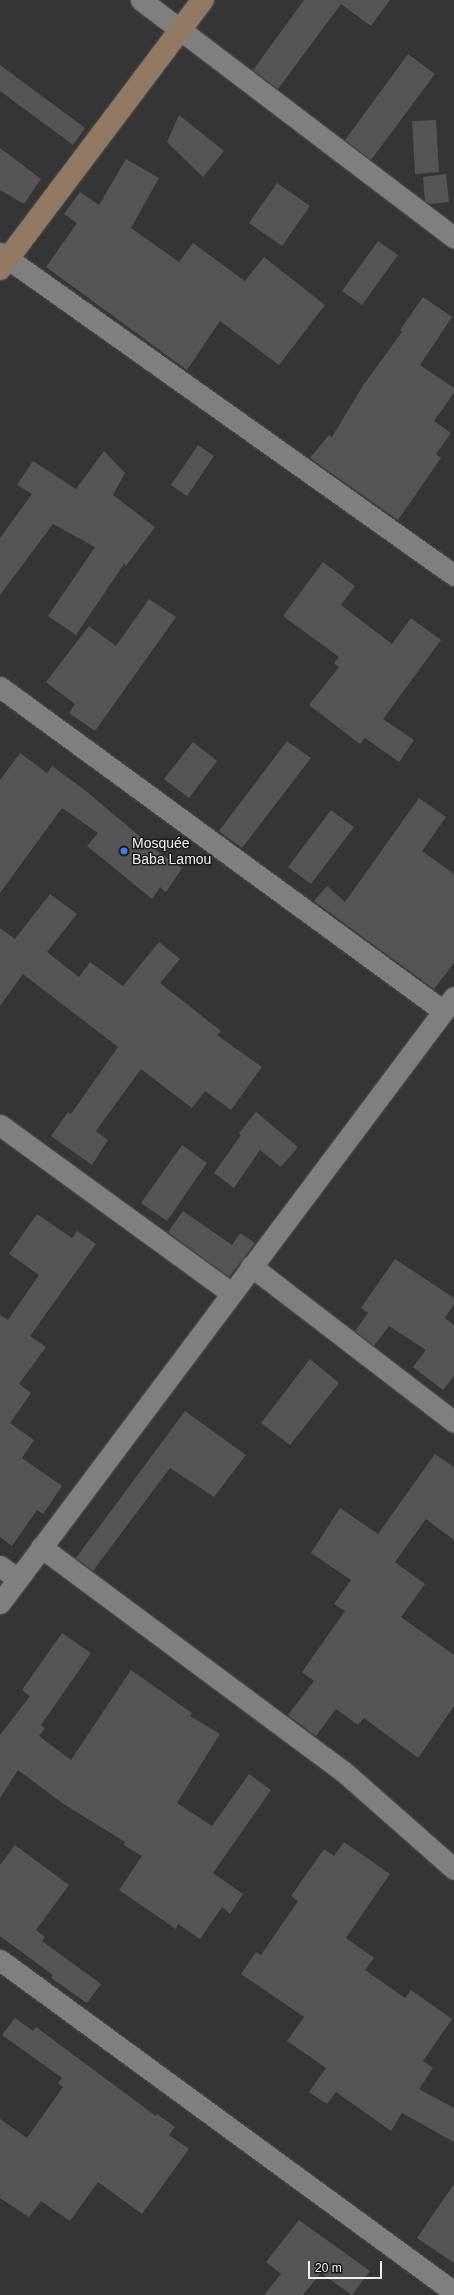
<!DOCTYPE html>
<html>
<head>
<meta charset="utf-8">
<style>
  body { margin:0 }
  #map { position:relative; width:454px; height:2295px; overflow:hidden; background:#353436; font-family:Helvetica,sans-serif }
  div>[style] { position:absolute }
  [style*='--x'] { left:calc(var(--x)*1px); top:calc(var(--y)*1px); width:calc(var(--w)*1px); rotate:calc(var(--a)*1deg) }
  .building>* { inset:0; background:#565457 }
  .roads { filter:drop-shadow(0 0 1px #545255) drop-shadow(0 0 1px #545255) }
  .street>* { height:21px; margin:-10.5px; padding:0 10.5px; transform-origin:10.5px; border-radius:10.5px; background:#7f7e80 }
  .secondary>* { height:22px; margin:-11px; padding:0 11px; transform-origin:11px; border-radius:11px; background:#917964 }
  .dots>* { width:11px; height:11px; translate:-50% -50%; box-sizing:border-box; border:2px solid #1c1c1d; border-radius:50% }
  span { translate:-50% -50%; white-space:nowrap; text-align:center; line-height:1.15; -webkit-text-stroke:3px #1c1c1d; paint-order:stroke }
  .poi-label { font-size:14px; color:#f1f0f1 }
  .left { translate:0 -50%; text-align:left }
  .scale { position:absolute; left:308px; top:2261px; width:74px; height:18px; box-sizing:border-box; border:2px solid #f1f0f1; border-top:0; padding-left:5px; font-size:12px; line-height:14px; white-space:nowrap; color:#f1f0f1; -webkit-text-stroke:3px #1c1c1d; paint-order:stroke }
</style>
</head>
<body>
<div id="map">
  <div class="building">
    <div style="clip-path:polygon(304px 0,390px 0,371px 26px,341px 4px,278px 89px,253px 70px)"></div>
    <div style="clip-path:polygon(408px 54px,435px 74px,371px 160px,345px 140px)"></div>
    <div style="clip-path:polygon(0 65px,85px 128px,73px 145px,0 91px)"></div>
    <div style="clip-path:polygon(179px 115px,224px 151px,203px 177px,167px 142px)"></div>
    <div style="clip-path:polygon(436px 120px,439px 172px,415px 174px,412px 121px)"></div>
    <div style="clip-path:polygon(0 148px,41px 179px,24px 204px,0 190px)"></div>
    <div style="clip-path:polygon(126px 159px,159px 178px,131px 228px,179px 262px,193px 243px,245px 281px,264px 257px,325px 305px,279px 365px,220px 321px,187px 370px,46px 267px,77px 223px,64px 214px,80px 192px,99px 205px)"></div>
    <div style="clip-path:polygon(446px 174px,449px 202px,429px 204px,425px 201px,423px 177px)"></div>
    <div style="clip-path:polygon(277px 183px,310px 206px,282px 246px,249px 223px)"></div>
    <div style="clip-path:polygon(378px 241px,398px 255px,362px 305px,342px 291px)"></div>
    <div style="clip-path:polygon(423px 297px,452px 317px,420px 365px,454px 388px,454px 393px,434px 421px,451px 433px,436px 454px,441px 458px,398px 520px,310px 458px,329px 435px,332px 437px,364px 384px,402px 332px,400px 330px)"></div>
    <div style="clip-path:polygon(198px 445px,214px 456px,187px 496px,171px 485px)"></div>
    <div style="clip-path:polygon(104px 451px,125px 473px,113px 495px,155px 527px,126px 566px,124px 564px,76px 635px,48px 616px,95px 547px,53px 524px,0 595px,0 538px,32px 494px,17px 485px,33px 461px,76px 489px)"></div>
    <div style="clip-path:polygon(323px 562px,355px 586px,341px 605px,392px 644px,411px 618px,441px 640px,383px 719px,414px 740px,399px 762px,365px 738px,360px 744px,309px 705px,339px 667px,334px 663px,339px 657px,283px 616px)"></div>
    <div style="clip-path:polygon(149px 599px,176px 617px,95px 731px,69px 713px,75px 704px,46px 682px,89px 626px,116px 646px)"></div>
    <div style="clip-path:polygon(287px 741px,311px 758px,242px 848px,219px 831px)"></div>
    <div style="clip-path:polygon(193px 742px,217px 761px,189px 798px,164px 779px)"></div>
    <div style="clip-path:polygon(20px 753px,47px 773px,52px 766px,86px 791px,157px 851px,182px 868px,166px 892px,160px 887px,152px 899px,87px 846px,98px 833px,62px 808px,0 893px,0 780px)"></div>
    <div style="clip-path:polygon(419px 798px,446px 817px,422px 851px,454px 874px,454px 963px,434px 989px,314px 901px,327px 886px,345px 902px)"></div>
    <div style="clip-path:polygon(331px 810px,354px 827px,311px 884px,288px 867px)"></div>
    <div style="clip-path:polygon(50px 894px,77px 914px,47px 952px,79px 977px,90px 962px,123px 986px,159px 942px,180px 959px,160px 983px,221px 1031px,217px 1035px,262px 1067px,231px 1110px,205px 1091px,192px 1108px,141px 1069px,96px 1131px,108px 1140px,92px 1165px,51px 1136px,68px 1112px,71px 1114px,118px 1047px,23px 974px,0 1006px,0 928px,15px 939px)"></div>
    <div style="clip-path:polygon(256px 1112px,298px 1147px,281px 1167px,260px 1150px,234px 1188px,214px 1173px,241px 1135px,239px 1133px)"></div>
    <div style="clip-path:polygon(182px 1145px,207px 1163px,167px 1221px,141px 1203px)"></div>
    <div style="clip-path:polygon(183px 1211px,232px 1245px,240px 1233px,255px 1243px,229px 1277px,168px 1232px)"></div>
    <div style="clip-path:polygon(37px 1214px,72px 1238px,77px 1231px,96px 1244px,30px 1336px,46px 1347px,19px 1384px,31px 1393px,10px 1423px,34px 1440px,22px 1458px,62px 1486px,43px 1514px,37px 1510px,12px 1546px,0 1537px,0 1315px,8px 1320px,39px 1275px,9px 1254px)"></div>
    <div style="clip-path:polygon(395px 1259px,454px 1298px,454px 1304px,445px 1318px,454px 1325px,454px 1376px,443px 1390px,413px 1367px,426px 1350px,389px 1326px,374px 1346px,355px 1331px,368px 1313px,361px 1308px)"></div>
    <div style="clip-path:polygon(310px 1359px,339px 1383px,290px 1445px,261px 1423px)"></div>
    <div style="clip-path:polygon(185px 1411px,246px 1455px,214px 1497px,170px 1468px,93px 1571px,76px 1558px)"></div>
    <div style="clip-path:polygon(435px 1454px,454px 1467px,454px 1540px,426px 1519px,395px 1562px,425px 1584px,401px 1617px,454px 1655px,454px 1706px,418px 1758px,364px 1718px,358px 1725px,336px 1709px,316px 1736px,288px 1715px,314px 1681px,302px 1672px,345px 1611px,334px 1604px,351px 1580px,311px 1553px,340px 1508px,378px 1534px)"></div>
    <div style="clip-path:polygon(62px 1633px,91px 1653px,41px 1725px,45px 1728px,39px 1736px,71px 1760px,131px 1670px,192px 1713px,190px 1716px,220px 1734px,177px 1803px,212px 1826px,249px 1774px,271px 1790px,213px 1873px,243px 1894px,230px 1914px,222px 1907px,200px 1939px,178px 1924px,176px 1929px,119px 1890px,142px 1856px,124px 1845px,125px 1842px,62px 1803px,18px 1770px,0 1798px,0 1735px,30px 1696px,22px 1690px)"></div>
    <div style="clip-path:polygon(344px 1842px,390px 1874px,346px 1938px,374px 1958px,365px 1970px,405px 1998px,411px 1990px,452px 2019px,423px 2061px,433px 2068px,419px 2089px,454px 2108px,454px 2142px,402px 2113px,391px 2131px,336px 2092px,327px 2104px,309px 2092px,326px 2068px,287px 2041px,304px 2017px,241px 1974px,256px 1952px,261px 1955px,298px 1901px,291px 1896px,324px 1849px,334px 1856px)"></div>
    <div style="clip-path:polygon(15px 1845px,69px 1885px,36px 1930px,45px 1937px,42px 1941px,101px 1984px,87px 2003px,51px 1978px,53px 1975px,0 1936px,0 1865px)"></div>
    <div style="clip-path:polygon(15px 2018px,33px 2031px,36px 2027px,156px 2116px,157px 2114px,175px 2127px,169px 2135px,189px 2149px,142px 2214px,98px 2182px,70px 2221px,41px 2201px,29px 2217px,0 2198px,0 2119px,27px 2138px,63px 2087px,58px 2083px,62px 2078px,2px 2035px)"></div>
    <div style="clip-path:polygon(454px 2184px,454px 2263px,417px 2238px)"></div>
    <div style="clip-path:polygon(299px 2220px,370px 2271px,352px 2295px,321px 2273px,303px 2295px,264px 2295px,281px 2274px,266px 2262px)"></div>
  </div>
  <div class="roads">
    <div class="street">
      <div style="--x:141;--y:0;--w:393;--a:37.2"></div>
      <div style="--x:0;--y:253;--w:557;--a:35.35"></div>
      <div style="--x:0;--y:687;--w:547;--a:36.16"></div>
      <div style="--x:0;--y:1125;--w:286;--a:36"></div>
      <div style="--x:251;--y:1266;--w:256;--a:37.5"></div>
      <div style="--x:41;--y:1547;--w:376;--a:36.6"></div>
      <div style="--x:343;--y:1771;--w:148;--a:41.4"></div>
      <div style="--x:0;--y:1566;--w:22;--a:36"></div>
      <div style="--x:0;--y:1603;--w:757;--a:-53.16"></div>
      <div style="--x:0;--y:1960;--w:562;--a:36.18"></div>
    </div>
    <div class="secondary">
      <div style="--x:0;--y:269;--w:337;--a:-53"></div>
    </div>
  </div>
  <div class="dots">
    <div style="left:124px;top:851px;background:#3f7fe0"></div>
  </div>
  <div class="poi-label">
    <span class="left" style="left:132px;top:851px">Mosquée<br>Baba Lamou</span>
  </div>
  <div class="scale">20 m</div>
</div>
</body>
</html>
